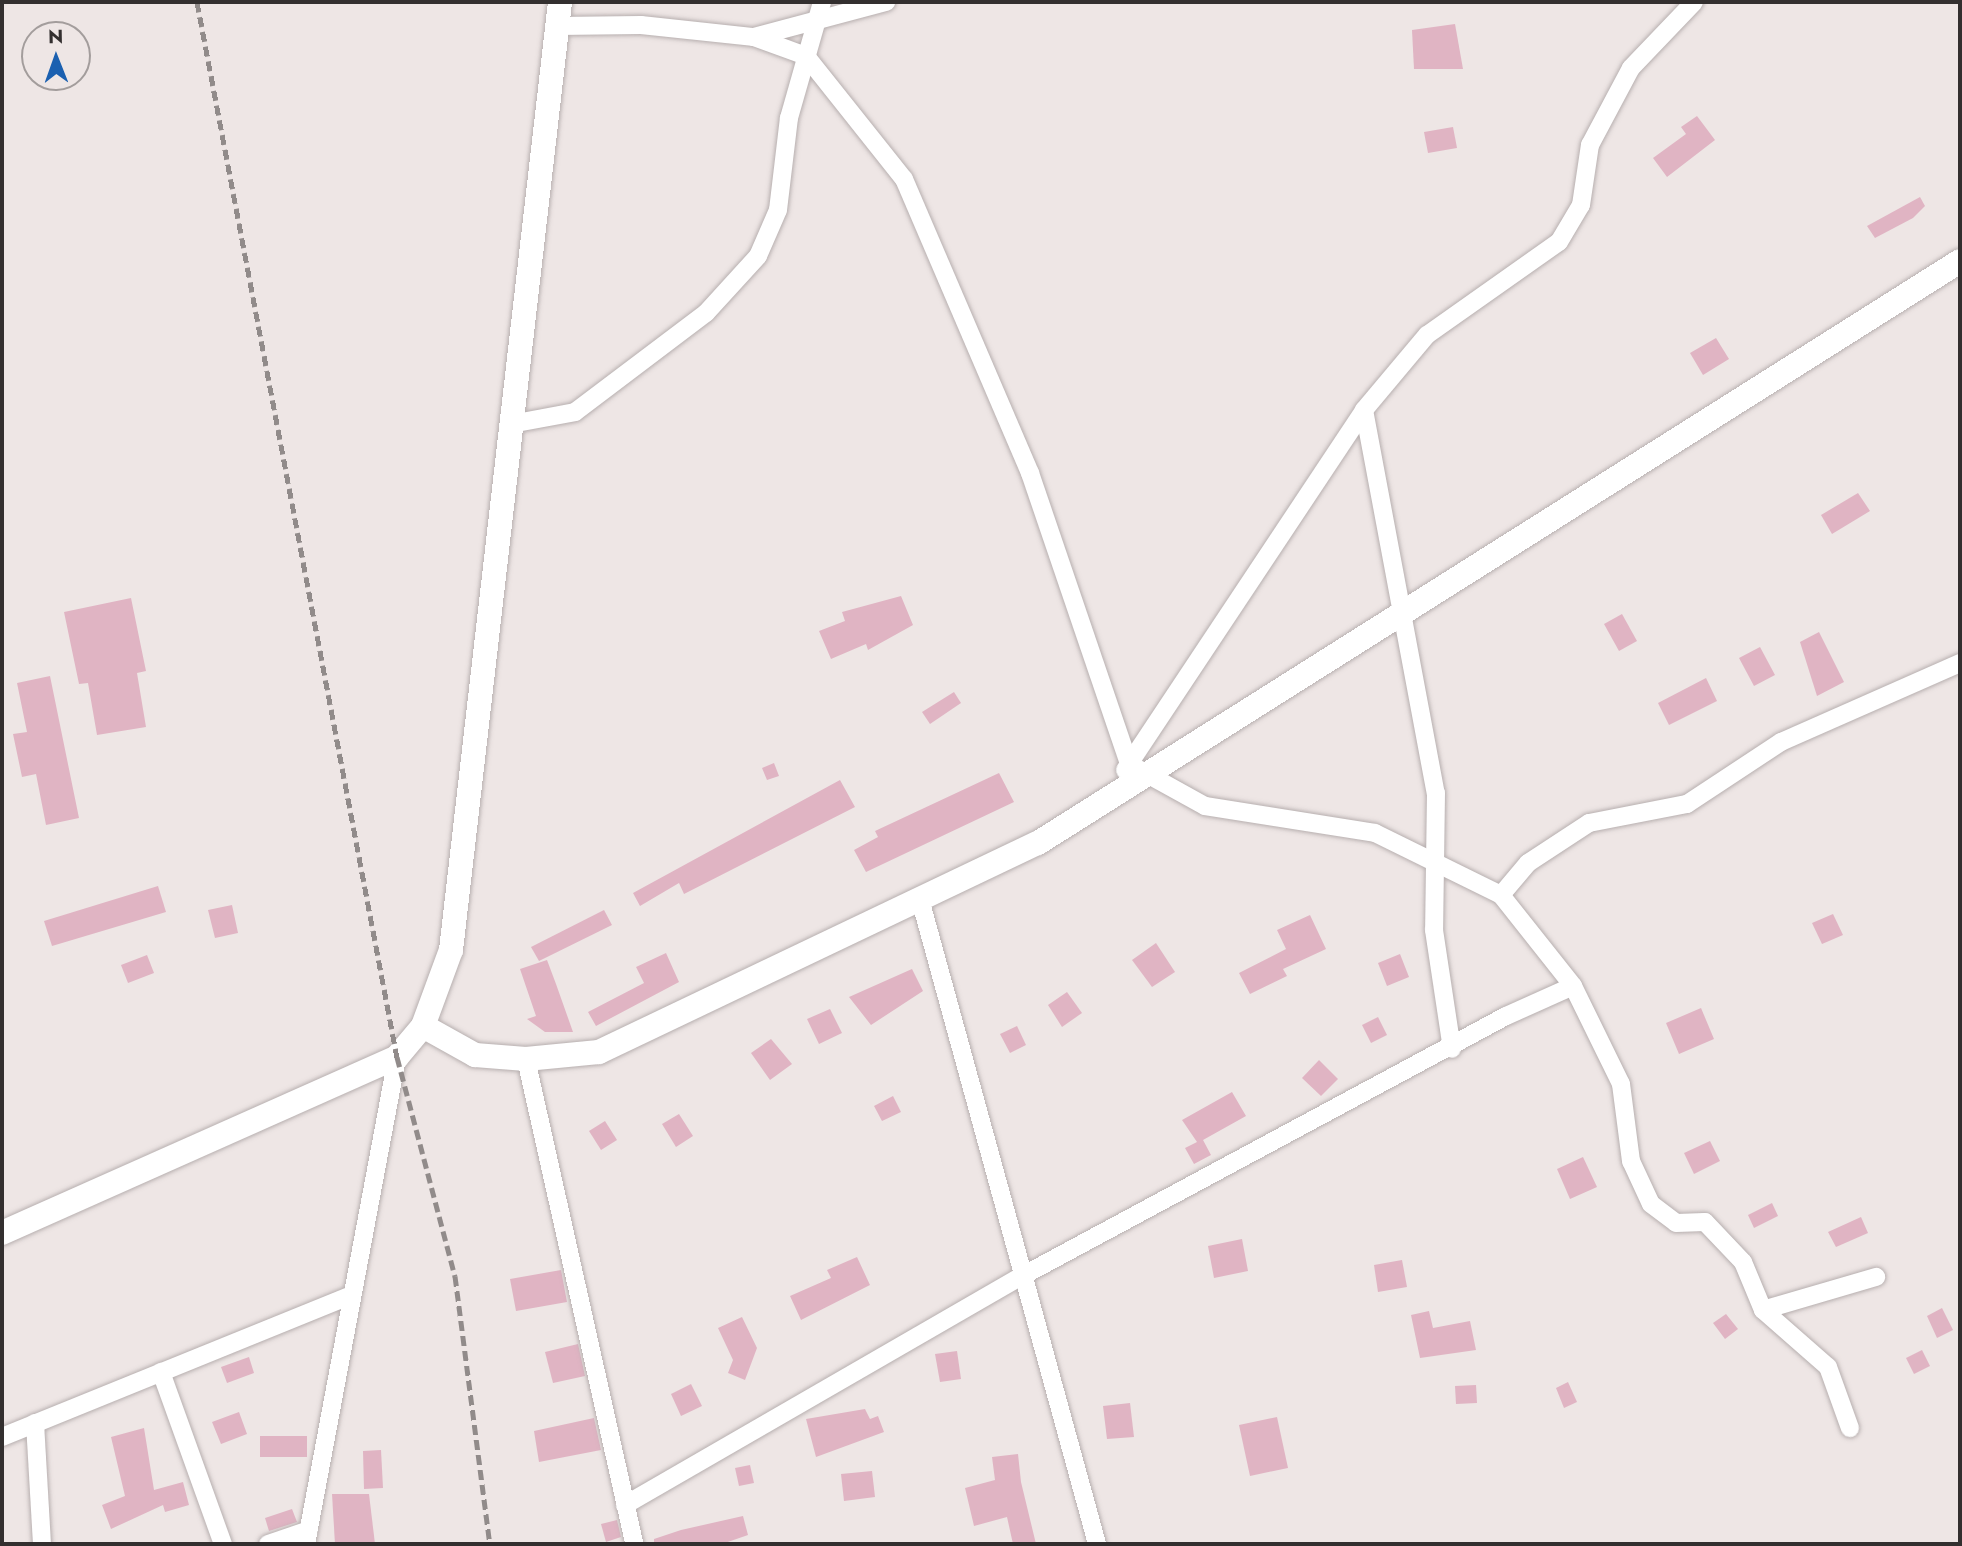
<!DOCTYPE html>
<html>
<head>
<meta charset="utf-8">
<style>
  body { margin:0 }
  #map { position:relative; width:1962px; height:1546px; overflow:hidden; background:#eee6e5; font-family:Jost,sans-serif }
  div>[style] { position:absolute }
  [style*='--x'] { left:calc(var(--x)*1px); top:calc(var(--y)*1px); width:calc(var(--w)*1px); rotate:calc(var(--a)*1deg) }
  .building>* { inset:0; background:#e0b4c3 }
  .roads { filter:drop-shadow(0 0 2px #b7afaf) drop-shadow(0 0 2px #b7afaf) }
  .street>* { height:18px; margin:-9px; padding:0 9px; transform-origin:9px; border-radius:9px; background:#fff }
  .secondary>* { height:24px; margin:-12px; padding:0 12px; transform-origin:12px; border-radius:12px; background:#fff }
  .rail>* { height:5px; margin-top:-2.5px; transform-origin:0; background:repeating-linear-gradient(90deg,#918b8a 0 10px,transparent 0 15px) }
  span { translate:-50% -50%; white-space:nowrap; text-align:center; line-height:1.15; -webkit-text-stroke:6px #eee6e5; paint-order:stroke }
  .frame { position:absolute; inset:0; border:4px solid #332f2f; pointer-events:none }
  .north { position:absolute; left:21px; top:21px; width:70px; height:70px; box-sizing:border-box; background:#eee6e5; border:2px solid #a39d9c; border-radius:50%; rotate:359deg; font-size:19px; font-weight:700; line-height:28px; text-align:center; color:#332f2f }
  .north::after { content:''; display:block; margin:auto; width:24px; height:32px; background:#1b60b0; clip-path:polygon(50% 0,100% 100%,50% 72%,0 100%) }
</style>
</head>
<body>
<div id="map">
  <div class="building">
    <div style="clip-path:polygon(1455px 24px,1463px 69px,1414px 69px,1412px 30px)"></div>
    <div style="clip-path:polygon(1697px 116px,1715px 140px,1667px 177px,1653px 158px,1686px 134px,1681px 127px)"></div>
    <div style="clip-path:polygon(1453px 127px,1457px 148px,1428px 153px,1424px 132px)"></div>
    <div style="clip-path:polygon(1920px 197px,1925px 206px,1913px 218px,1875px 238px,1867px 226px)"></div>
    <div style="clip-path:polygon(1716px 338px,1729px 359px,1703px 375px,1690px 353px)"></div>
    <div style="clip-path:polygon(1858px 493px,1870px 511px,1832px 534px,1821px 515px)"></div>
    <div style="clip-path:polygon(901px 596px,913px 625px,868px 650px,866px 644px,831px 659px,819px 631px,845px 621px,842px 612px)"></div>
    <div style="clip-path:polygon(131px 598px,146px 671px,137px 673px,146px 727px,97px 735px,88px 683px,79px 684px,64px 612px)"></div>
    <div style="clip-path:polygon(1622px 614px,1637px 641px,1619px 651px,1604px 624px)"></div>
    <div style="clip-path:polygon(1819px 632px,1844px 682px,1817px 696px,1800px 642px)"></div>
    <div style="clip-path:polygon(1760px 647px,1775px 675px,1754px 686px,1739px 658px)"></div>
    <div style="clip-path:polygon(50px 676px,79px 818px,46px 825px,36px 774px,22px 777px,13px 734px,27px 732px,17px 683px)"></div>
    <div style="clip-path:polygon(1706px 678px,1717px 701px,1669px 725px,1658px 703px)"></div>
    <div style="clip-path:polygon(954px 692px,961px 703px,930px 724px,922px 712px)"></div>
    <div style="clip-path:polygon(774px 763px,779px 776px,767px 780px,762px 768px)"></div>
    <div style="clip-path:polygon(999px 773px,1014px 802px,866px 872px,854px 850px,878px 837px,875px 831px)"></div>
    <div style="clip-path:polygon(840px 780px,855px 807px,684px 894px,679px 883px,640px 906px,633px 893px)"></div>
    <div style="clip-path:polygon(158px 886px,166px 912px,52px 946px,44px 921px)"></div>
    <div style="clip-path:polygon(232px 905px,238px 933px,215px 938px,208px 910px)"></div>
    <div style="clip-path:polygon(604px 910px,612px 925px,539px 961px,531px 947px)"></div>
    <div style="clip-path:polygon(1833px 914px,1843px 935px,1822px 944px,1812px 923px)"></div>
    <div style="clip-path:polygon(1310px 915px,1326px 949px,1283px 969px,1287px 976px,1250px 994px,1239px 973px,1286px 949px,1277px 930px)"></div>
    <div style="clip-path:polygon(1156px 943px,1175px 972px,1152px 987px,1132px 960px)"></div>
    <div style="clip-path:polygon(666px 953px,679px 982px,596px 1026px,588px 1012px,644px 983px,636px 967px)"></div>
    <div style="clip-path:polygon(1400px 954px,1409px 977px,1387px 986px,1378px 963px)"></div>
    <div style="clip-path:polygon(147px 955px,154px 973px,128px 983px,121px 965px)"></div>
    <div style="clip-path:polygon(547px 960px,556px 984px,573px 1032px,545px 1032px,527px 1019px,536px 1016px,520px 969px)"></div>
    <div style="clip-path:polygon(912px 969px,923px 991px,871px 1025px,849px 997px)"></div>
    <div style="clip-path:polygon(1067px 992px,1082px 1013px,1062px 1027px,1048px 1005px)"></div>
    <div style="clip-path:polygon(1701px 1008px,1714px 1039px,1679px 1054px,1666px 1023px)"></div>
    <div style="clip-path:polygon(830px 1009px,842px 1033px,819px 1044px,807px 1019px)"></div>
    <div style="clip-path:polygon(1378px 1017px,1387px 1035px,1371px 1043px,1362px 1025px)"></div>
    <div style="clip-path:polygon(1017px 1026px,1026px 1045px,1010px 1053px,1000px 1034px)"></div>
    <div style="clip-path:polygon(771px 1039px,792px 1064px,770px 1080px,751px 1053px)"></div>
    <div style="clip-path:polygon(1319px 1060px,1338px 1079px,1321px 1096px,1302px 1078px)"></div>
    <div style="clip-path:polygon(1232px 1092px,1246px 1116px,1203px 1140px,1211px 1155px,1194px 1164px,1185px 1148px,1197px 1142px,1182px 1120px)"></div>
    <div style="clip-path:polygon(893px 1096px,901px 1112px,882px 1121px,874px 1106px)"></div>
    <div style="clip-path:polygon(679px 1114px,693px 1136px,676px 1147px,662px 1124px)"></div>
    <div style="clip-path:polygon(605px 1121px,617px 1140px,601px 1150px,589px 1131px)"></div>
    <div style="clip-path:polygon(1710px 1141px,1720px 1161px,1694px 1174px,1684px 1153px)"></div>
    <div style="clip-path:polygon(1583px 1157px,1597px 1187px,1570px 1199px,1557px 1169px)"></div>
    <div style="clip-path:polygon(1772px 1203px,1778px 1216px,1754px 1228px,1748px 1215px)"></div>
    <div style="clip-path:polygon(1861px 1217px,1868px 1233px,1836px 1247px,1828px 1232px)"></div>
    <div style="clip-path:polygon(1242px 1239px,1248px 1271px,1214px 1278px,1208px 1246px)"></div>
    <div style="clip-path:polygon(857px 1257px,870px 1285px,801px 1320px,790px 1296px,831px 1278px,827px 1270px)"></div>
    <div style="clip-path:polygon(1402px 1260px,1407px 1287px,1378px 1292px,1374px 1265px)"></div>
    <div style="clip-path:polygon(561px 1270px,567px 1302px,516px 1311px,510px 1279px)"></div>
    <div style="clip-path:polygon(1942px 1308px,1953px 1330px,1937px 1338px,1927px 1316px)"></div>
    <div style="clip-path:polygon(1429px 1311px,1433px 1328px,1470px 1321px,1476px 1350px,1420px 1358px,1411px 1315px)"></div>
    <div style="clip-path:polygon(1726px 1314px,1738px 1329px,1725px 1339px,1713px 1323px)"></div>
    <div style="clip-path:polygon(742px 1317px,757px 1348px,745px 1380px,728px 1373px,733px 1360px,718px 1328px)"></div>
    <div style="clip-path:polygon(578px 1344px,585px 1376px,553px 1383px,545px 1352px)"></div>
    <div style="clip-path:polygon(1922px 1350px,1930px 1366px,1914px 1374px,1906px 1358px)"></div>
    <div style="clip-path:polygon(957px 1351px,961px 1379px,940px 1382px,935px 1354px)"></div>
    <div style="clip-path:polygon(249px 1357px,254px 1373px,227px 1383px,221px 1367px)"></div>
    <div style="clip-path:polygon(1568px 1382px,1577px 1402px,1564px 1408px,1556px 1388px)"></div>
    <div style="clip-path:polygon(691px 1384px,702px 1406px,681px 1416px,671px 1394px)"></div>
    <div style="clip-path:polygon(1476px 1385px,1477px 1403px,1456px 1404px,1455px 1386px)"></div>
    <div style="clip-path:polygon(1130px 1403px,1134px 1437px,1107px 1439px,1103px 1406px)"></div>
    <div style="clip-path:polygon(865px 1409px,870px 1419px,878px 1416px,884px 1432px,816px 1457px,806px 1419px)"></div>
    <div style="clip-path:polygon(239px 1412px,247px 1434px,221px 1444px,212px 1422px)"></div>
    <div style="clip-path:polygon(1277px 1417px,1288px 1468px,1250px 1476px,1239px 1425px)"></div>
    <div style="clip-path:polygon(594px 1418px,601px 1450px,539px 1462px,534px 1431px)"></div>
    <div style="clip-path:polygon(144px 1428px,154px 1490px,183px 1482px,189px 1505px,165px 1512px,163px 1505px,111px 1529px,102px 1505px,125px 1496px,111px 1437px)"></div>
    <div style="clip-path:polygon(260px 1436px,307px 1436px,307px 1457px,260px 1457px)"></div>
    <div style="clip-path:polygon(381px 1450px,383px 1488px,364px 1489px,363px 1451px)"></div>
    <div style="clip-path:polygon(1018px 1454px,1021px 1482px,1036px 1544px,1013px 1544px,1007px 1517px,974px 1526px,965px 1488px,995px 1480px,992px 1457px)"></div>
    <div style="clip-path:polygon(750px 1465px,754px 1483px,739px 1486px,735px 1468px)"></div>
    <div style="clip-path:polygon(872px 1471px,875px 1497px,844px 1501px,841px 1474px)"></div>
    <div style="clip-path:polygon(332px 1494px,369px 1494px,375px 1544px,335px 1544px)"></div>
    <div style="clip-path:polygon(292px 1509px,297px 1522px,269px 1531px,265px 1518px)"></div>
    <div style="clip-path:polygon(743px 1516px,748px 1535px,722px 1544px,654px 1544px,654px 1539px,681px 1530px)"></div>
    <div style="clip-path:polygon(617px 1520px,621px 1537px,606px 1542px,601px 1524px)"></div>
  </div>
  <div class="roads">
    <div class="street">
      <div style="--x:557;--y:26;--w:84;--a:-0.7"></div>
      <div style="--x:641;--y:25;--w:114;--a:6.1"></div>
      <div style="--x:754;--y:37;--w:55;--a:20.1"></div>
      <div style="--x:806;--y:56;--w:157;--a:51.5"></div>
      <div style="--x:904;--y:179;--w:320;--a:66.8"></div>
      <div style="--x:1030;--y:473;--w:307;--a:71.2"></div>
      <div style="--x:1129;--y:764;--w:87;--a:28.9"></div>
      <div style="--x:1205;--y:806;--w:172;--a:9"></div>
      <div style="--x:1375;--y:833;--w:140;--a:26.2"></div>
      <div style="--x:1501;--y:895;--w:116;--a:51.6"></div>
      <div style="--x:1573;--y:986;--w:109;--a:63.9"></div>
      <div style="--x:1621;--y:1084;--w:78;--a:82.6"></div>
      <div style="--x:1631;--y:1161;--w:47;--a:65.1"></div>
      <div style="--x:1651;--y:1204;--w:31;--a:37"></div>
      <div style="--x:1676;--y:1223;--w:29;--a:-2"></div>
      <div style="--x:1705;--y:1222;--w:55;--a:46.5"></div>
      <div style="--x:1743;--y:1262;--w:52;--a:67.4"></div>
      <div style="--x:1763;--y:1310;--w:86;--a:41.2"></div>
      <div style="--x:1828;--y:1367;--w:65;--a:70.2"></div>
      <div style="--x:754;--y:37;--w:137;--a:-14.9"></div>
      <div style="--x:1364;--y:410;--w:390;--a:79.4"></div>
      <div style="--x:1436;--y:793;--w:137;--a:90.8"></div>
      <div style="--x:1434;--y:930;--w:120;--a:81.4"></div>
      <div style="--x:511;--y:424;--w:65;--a:-10.6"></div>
      <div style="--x:575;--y:412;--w:164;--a:-37.1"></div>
      <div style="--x:706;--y:313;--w:77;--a:-47.6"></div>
      <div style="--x:758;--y:256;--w:50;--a:-66.5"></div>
      <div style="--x:778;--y:210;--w:93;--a:-83.2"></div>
      <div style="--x:789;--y:118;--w:121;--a:-74.1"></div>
      <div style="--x:1125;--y:770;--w:432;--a:-56.4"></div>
      <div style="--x:1364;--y:410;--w:98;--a:-50"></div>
      <div style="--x:1427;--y:335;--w:161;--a:-35.2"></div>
      <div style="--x:1559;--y:242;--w:43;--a:-59.3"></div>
      <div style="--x:1581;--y:205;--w:61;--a:-81.5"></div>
      <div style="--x:1590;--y:145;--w:87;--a:-62"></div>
      <div style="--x:1631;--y:68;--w:91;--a:-46.3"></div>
      <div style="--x:1501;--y:895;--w:42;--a:-49.8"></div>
      <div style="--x:1528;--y:863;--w:73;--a:-33.3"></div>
      <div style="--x:1589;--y:823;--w:100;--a:-11"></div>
      <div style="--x:1687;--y:804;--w:113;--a:-33.4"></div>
      <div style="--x:1781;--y:742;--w:196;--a:-23.8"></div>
      <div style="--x:920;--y:899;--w:669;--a:74.65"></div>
      <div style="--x:526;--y:1059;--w:497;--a:77.4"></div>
      <div style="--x:1763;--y:1310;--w:118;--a:-16.3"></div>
      <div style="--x:161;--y:1372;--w:183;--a:70.2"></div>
      <div style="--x:35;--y:1423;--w:121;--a:86.7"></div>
      <div style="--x:2;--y:1437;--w:375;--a:-22.1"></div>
      <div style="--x:625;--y:1505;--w:461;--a:-30"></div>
      <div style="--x:1024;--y:1275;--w:547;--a:-28.25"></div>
      <div style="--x:1506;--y:1016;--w:73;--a:-24.1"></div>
      <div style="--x:268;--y:1544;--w:43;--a:-18.9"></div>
      <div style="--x:306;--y:1544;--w:495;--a:-79.4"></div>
    </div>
    <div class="secondary">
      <div style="--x:423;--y:1026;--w:60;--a:29.1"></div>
      <div style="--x:475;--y:1055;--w:51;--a:4.5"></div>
      <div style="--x:526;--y:1059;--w:73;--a:-5.5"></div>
      <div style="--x:599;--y:1052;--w:486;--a:-25.5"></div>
      <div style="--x:1038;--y:843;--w:1090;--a:-32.26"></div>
      <div style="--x:2;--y:1233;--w:432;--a:-24"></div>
      <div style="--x:397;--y:1057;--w:40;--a:-50"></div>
      <div style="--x:423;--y:1026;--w:81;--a:-69.8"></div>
      <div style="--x:451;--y:950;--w:954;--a:-83.44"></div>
    </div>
  </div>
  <div class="rail">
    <div style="--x:197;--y:2;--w:1074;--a:79.27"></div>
    <div style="--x:397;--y:1057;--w:227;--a:75.2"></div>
    <div style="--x:455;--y:1276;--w:270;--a:82.6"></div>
  </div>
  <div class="frame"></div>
  <div class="north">N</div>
</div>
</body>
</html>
